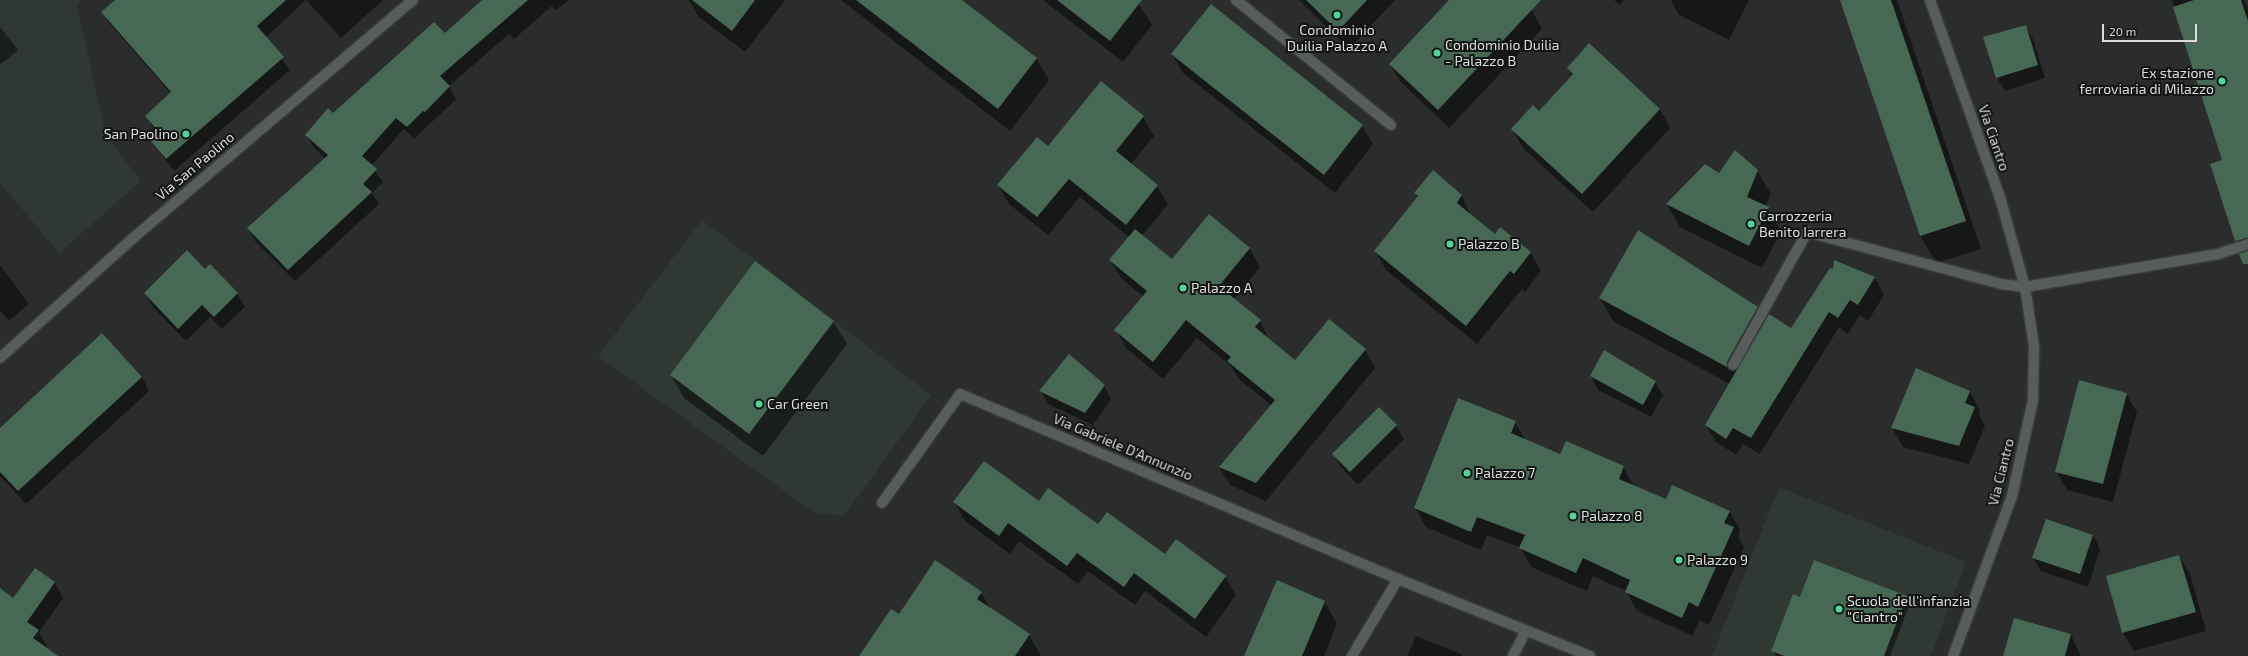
<!DOCTYPE html>
<html>
<head>
<meta charset="utf-8">
<style>
  body { margin:0 }
  #map { position:relative; width:2248px; height:656px; overflow:hidden; background:#2a2d2b; font-family:"Exo 2",sans-serif }
  div>[style] { position:absolute }
  [style*='--x'] { left:calc(var(--x)*1px); top:calc(var(--y)*1px); width:calc(var(--w)*1px); rotate:calc(var(--a)*1deg) }
  .built>* { inset:0; background:#2f3833 }
  .shadow>* { inset:0; background:#0007 }
  .building>* { inset:0; background:#466855 }
  .roads { filter:drop-shadow(0 0 1px #474948) drop-shadow(0 0 1px #474948) }
  .minor>* { height:10px; margin:-5px; padding:0 5px; transform-origin:5px; border-radius:5px; background:#585c5a }
  .dots>* { width:11px; height:11px; translate:-50% -50%; box-sizing:border-box; border:2px solid #131514; border-radius:50% }
  span { translate:-50% -50%; white-space:nowrap; text-align:center; line-height:1.15; -webkit-text-stroke:4px #131514; paint-order:stroke }
  .poi-label { font-size:14px; color:#dcdedd }
  .left { translate:0 -50%; text-align:left }
  .right { translate:-100% -50%; text-align:right }
  .street-label { font-size:14px; color:#dcdedd }
  .scale { position:absolute; left:2102px; top:24px; width:95px; height:18px; box-sizing:border-box; border:2px solid #dcdedd; border-top:0; padding-left:5px; font-size:12px; line-height:14px; white-space:nowrap; color:#dcdedd; -webkit-text-stroke:3px #131514; paint-order:stroke }
</style>
</head>
<body>
<div id="map">
  <div class="built">
    <div style="clip-path:polygon(0 0,82px 0,77px 6px,106px 136px,141px 181px,59px 253px,0 183px)"></div>
    <div style="clip-path:polygon(702px 220px,931px 395px,844px 516px,813px 512px,598px 356px)"></div>
    <div style="clip-path:polygon(1779px 487px,1966px 562px,1931px 656px,1712px 656px)"></div>
  </div>
  <div class="shadow">
    <div style="clip-path:polygon(116px 0,383px 0,341px 38px,306px 0,266px 37px,290px 70px,174px 171px,150px 140px,157px 133px,146px 116px,171px 94px,110px 24px,102px 12px)"></div>
    <div style="clip-path:polygon(483px 0,569px 0,556px 10px,552px 6px,514px 39px,509px 34px,449px 86px,456px 99px,414px 139px,404px 129px,371px 166px,383px 182px,372px 193px,379px 204px,295px 281px,255px 241px,248px 228px,326px 159px,314px 148px,307px 136px,445px 35px)"></div>
    <div style="clip-path:polygon(689px 0,785px 0,745px 52px,699px 17px)"></div>
    <div style="clip-path:polygon(841px 0,961px 0,1036px 58px,1049px 80px,1010px 131px)"></div>
    <div style="clip-path:polygon(1043px 0,1136px 0,1152px 25px,1123px 62px)"></div>
    <div style="clip-path:polygon(1299px 0,1395px 0,1349px 49px)"></div>
    <div style="clip-path:polygon(1450px 0,1521px 0,1532px 10px,1542px 29px,1449px 128px,1401px 82px,1390px 64px)"></div>
    <div style="clip-path:polygon(1614px 0,1624px 0,1620px 5px)"></div>
    <div style="clip-path:polygon(1671px 0,1749px 0,1729px 40px,1679px 15px)"></div>
    <div style="clip-path:polygon(1841px 0,1897px 0,1981px 249px,1936px 263px,1920px 236px)"></div>
    <div style="clip-path:polygon(2172px 0,2244px 0,2248px 8px,2248px 245px,2243px 247px,2232px 228px,2223px 161px)"></div>
    <div style="clip-path:polygon(2025px 26px,2033px 39px,2045px 78px,2005px 91px,1997px 78px)"></div>
    <div style="clip-path:polygon(0 27px,18px 50px,0 65px)"></div>
    <div style="clip-path:polygon(1172px 54px,1362px 126px,1373px 144px,1335px 193px,1183px 73px)"></div>
    <div style="clip-path:polygon(1568px 68px,1660px 109px,1670px 128px,1593px 212px,1523px 148px,1512px 129px,1539px 112px,1572px 76px)"></div>
    <div style="clip-path:polygon(1101px 82px,1143px 117px,1154px 136px,1131px 164px,1157px 186px,1168px 204px,1142px 236px,1172px 261px,1209px 216px,1250px 249px,1260px 267px,1234px 299px,1260px 321px,1269px 340px,1295px 362px,1365px 350px,1375px 368px,1266px 501px,1230px 485px,1220px 468px,1272px 406px,1239px 379px,1231px 366px,1197px 338px,1163px 379px,1126px 348px,1116px 330px,1144px 297px,1121px 278px,1110px 260px,1129px 237px,1080px 197px,1048px 235px,1009px 204px,998px 185px,1048px 147px)"></div>
    <div style="clip-path:polygon(1757px 171px,1771px 194px,1765px 207px,1781px 231px,1762px 268px,1680px 227px,1667px 204px,1720px 174px)"></div>
    <div style="clip-path:polygon(1415px 193px,1462px 196px,1471px 216px,1495px 236px,1530px 252px,1541px 271px,1525px 292px,1522px 289px,1477px 344px,1386px 270px,1375px 251px,1418px 198px)"></div>
    <div style="clip-path:polygon(1835px 262px,1875px 278px,1884px 295px,1868px 321px,1860px 315px,1848px 334px,1839px 327px,1760px 454px,1743px 444px,1736px 455px,1716px 442px,1706px 425px,1730px 384px,1613px 321px,1600px 298px,1757px 308px,1765px 322px,1791px 329px,1833px 271px)"></div>
    <div style="clip-path:polygon(0 265px,29px 304px,9px 321px,0 310px)"></div>
    <div style="clip-path:polygon(210px 266px,237px 294px,245px 307px,222px 329px,210px 317px,186px 341px,152px 306px,145px 293px,205px 270px)"></div>
    <div style="clip-path:polygon(833px 321px,847px 344px,763px 456px,684px 398px,671px 375px)"></div>
    <div style="clip-path:polygon(102px 334px,142px 377px,149px 391px,26px 504px,0 476px,0 430px)"></div>
    <div style="clip-path:polygon(1916px 370px,1970px 392px,1980px 411px,1979px 415px,1985px 426px,1969px 464px,1903px 447px,1892px 428px)"></div>
    <div style="clip-path:polygon(1591px 376px,1655px 382px,1663px 395px,1651px 417px,1598px 390px)"></div>
    <div style="clip-path:polygon(1104px 386px,1111px 399px,1093px 425px,1048px 404px,1041px 391px)"></div>
    <div style="clip-path:polygon(2126px 394px,2137px 412px,2113px 502px,2067px 490px,2056px 471px)"></div>
    <div style="clip-path:polygon(1379px 408px,1396px 426px,1404px 439px,1358px 485px,1341px 467px,1333px 454px)"></div>
    <div style="clip-path:polygon(1515px 422px,1526px 441px,1561px 455px,1623px 467px,1634px 486px,1666px 500px,1729px 511px,1740px 530px,1738px 536px,1744px 547px,1709px 625px,1699px 620px,1693px 636px,1637px 611px,1626px 591px,1593px 576px,1587px 591px,1531px 567px,1520px 547px,1487px 535px,1481px 550px,1426px 527px,1415px 508px)"></div>
    <div style="clip-path:polygon(954px 502px,1039px 502px,1166px 556px,1225px 577px,1236px 595px,1206px 637px,1145px 591px,1135px 605px,1088px 571px,1078px 584px,1019px 541px,1010px 554px,965px 521px)"></div>
    <div style="clip-path:polygon(2093px 535px,2100px 549px,2088px 587px,2041px 571px,2033px 558px)"></div>
    <div style="clip-path:polygon(2179px 556px,2190px 574px,2206px 631px,2134px 651px,2123px 633px)"></div>
    <div style="clip-path:polygon(35px 569px,55px 583px,63px 598px,39px 632px,47px 646px,45px 648px,56px 656px,0 656px,0 589px,14px 599px)"></div>
    <div style="clip-path:polygon(981px 593px,991px 609px,1029px 635px,1041px 656px,860px 656px,899px 615px)"></div>
    <div style="clip-path:polygon(1906px 597px,1910px 603px,1890px 656px,1776px 656px,1773px 651px)"></div>
    <div style="clip-path:polygon(1324px 601px,1337px 624px,1324px 656px,1245px 656px)"></div>
    <div style="clip-path:polygon(2015px 619px,2071px 635px,2081px 656px,2004px 656px)"></div>
    <div style="clip-path:polygon(1416px 636px,1461px 654px,1462px 656px,1407px 656px)"></div>
  </div>
  <div class="building">
    <div style="clip-path:polygon(115px 0,286px 0,257px 26px,284px 57px,166px 159px,149px 139px,158px 131px,145px 116px,171px 92px,101px 12px)"></div>
    <div style="clip-path:polygon(482px 0,528px 0,440px 76px,450px 86px,425px 112px,423px 111px,407px 127px,396px 118px,362px 156px,377px 169px,363px 184px,372px 192px,288px 270px,247px 228px,328px 155px,305px 135px,328px 108px,333px 113px,434px 22px,445px 33px)"></div>
    <div style="clip-path:polygon(692px 0,755px 0,732px 31px)"></div>
    <div style="clip-path:polygon(856px 0,962px 0,1037px 58px,998px 109px)"></div>
    <div style="clip-path:polygon(1057px 0,1142px 0,1110px 41px)"></div>
    <div style="clip-path:polygon(1306px 0,1367px 0,1338px 31px)"></div>
    <div style="clip-path:polygon(1449px 0,1541px 0,1438px 110px,1389px 64px)"></div>
    <div style="clip-path:polygon(1840px 0,1891px 0,1966px 221px,1920px 236px)"></div>
    <div style="clip-path:polygon(2194px 0,2241px 0,2248px 21px,2248px 238px,2235px 241px,2210px 164px,2222px 160px,2173px 7px)"></div>
    <div style="clip-path:polygon(1211px 4px,1363px 125px,1324px 175px,1171px 54px)"></div>
    <div style="clip-path:polygon(2026px 25px,2038px 65px,1996px 78px,1983px 37px)"></div>
    <div style="clip-path:polygon(1589px 43px,1660px 109px,1582px 194px,1511px 129px,1533px 105px,1539px 111px,1573px 74px,1567px 68px)"></div>
    <div style="clip-path:polygon(1101px 81px,1144px 116px,1116px 151px,1158px 185px,1126px 225px,1069px 179px,1037px 217px,997px 185px,1037px 137px,1048px 146px)"></div>
    <div style="clip-path:polygon(1735px 150px,1758px 170px,1747px 197px,1769px 207px,1749px 246px,1666px 204px,1705px 164px,1719px 173px)"></div>
    <div style="clip-path:polygon(1433px 170px,1462px 195px,1457px 203px,1495px 234px,1500px 227px,1531px 252px,1514px 274px,1510px 271px,1466px 326px,1374px 251px,1418px 196px,1414px 193px)"></div>
    <div style="clip-path:polygon(1209px 214px,1250px 248px,1219px 286px,1261px 320px,1255px 327px,1295px 360px,1329px 319px,1366px 349px,1256px 483px,1219px 467px,1275px 400px,1227px 361px,1231px 357px,1186px 320px,1153px 362px,1114px 330px,1147px 291px,1109px 260px,1135px 229px,1172px 259px)"></div>
    <div style="clip-path:polygon(1638px 230px,1758px 307px,1727px 362px,1727px 367px,1599px 298px)"></div>
    <div style="clip-path:polygon(187px 250px,205px 269px,210px 264px,238px 293px,214px 317px,202px 305px,178px 329px,144px 293px)"></div>
    <div style="clip-path:polygon(2248px 251px,2248px 264px,2243px 264px,2239px 254px)"></div>
    <div style="clip-path:polygon(1834px 260px,1875px 277px,1858px 305px,1850px 300px,1838px 318px,1829px 312px,1751px 438px,1733px 428px,1726px 439px,1705px 425px,1769px 314px,1791px 328px,1830px 268px,1833px 269px)"></div>
    <div style="clip-path:polygon(755px 261px,834px 321px,749px 434px,670px 375px)"></div>
    <div style="clip-path:polygon(102px 333px,142px 377px,18px 491px,0 472px,0 428px)"></div>
    <div style="clip-path:polygon(1604px 350px,1656px 381px,1643px 405px,1590px 376px)"></div>
    <div style="clip-path:polygon(1069px 354px,1105px 385px,1085px 413px,1039px 391px)"></div>
    <div style="clip-path:polygon(1916px 368px,1970px 391px,1965px 403px,1975px 407px,1959px 446px,1891px 428px)"></div>
    <div style="clip-path:polygon(2079px 380px,2127px 393px,2103px 484px,2055px 472px)"></div>
    <div style="clip-path:polygon(1458px 398px,1516px 421px,1511px 433px,1560px 454px,1566px 441px,1624px 466px,1619px 479px,1666px 499px,1672px 485px,1730px 511px,1724px 523px,1734px 527px,1698px 607px,1689px 602px,1682px 618px,1625px 592px,1630px 580px,1583px 558px,1576px 573px,1519px 548px,1525px 535px,1477px 517px,1471px 532px,1414px 508px)"></div>
    <div style="clip-path:polygon(1379px 407px,1397px 425px,1350px 472px,1332px 454px)"></div>
    <div style="clip-path:polygon(984px 461px,1039px 501px,1048px 488px,1098px 524px,1107px 512px,1165px 554px,1176px 539px,1226px 576px,1195px 619px,1134px 573px,1124px 587px,1077px 553px,1067px 566px,1008px 523px,999px 536px,953px 502px)"></div>
    <div style="clip-path:polygon(2046px 519px,2093px 535px,2080px 574px,2032px 558px)"></div>
    <div style="clip-path:polygon(2179px 555px,2196px 612px,2122px 633px,2106px 576px)"></div>
    <div style="clip-path:polygon(935px 560px,982px 592px,977px 599px,1030px 634px,1015px 656px,859px 656px,891px 609px,899px 614px)"></div>
    <div style="clip-path:polygon(1814px 560px,1907px 596px,1884px 656px,1785px 656px,1771px 651px,1793px 594px,1800px 597px)"></div>
    <div style="clip-path:polygon(35px 568px,55px 582px,27px 622px,39px 630px,33px 638px,58px 656px,0 656px,0 588px,13px 598px)"></div>
    <div style="clip-path:polygon(1277px 580px,1325px 601px,1302px 656px,1244px 656px)"></div>
    <div style="clip-path:polygon(2014px 618px,2071px 634px,2065px 656px,2003px 656px)"></div>
  </div>
  <div class="roads">
    <div class="minor">
      <div style="--x:1236;--y:0;--w:199;--a:38.9"></div>
      <div style="--x:1930;--y:0;--w:213;--a:70.5"></div>
      <div style="--x:2001;--y:201;--w:89;--a:74.4"></div>
      <div style="--x:2025;--y:287;--w:60;--a:81.3"></div>
      <div style="--x:2034;--y:346;--w:54;--a:91.1"></div>
      <div style="--x:2033;--y:400;--w:98;--a:102.3"></div>
      <div style="--x:2012;--y:496;--w:171;--a:110.2"></div>
      <div style="--x:0;--y:358;--w:178;--a:-42"></div>
      <div style="--x:132;--y:239;--w:369;--a:-40.4"></div>
      <div style="--x:1733;--y:365;--w:152;--a:-60.9"></div>
      <div style="--x:1807;--y:232;--w:201;--a:15"></div>
      <div style="--x:2001;--y:284;--w:24;--a:7"></div>
      <div style="--x:2025;--y:287;--w:196;--a:-9.7"></div>
      <div style="--x:2218;--y:254;--w:32;--a:-18"></div>
      <div style="--x:882;--y:503;--w:134;--a:-54.4"></div>
      <div style="--x:960;--y:394;--w:475;--a:22.9"></div>
      <div style="--x:1398;--y:579;--w:207;--a:21.9"></div>
      <div style="--x:1352;--y:656;--w:90;--a:-59.1"></div>
      <div style="--x:1513;--y:656;--w:28;--a:-63"></div>
    </div>
  </div>
  <div class="dots">
    <div style="left:1337px;top:15px;background:#53d396"></div>
    <div style="left:1437px;top:53px;background:#53d396"></div>
    <div style="left:2222px;top:81px;background:#53d396"></div>
    <div style="left:186px;top:134px;background:#53d396"></div>
    <div style="left:1751px;top:224px;background:#53d396"></div>
    <div style="left:1450px;top:244px;background:#53d396"></div>
    <div style="left:1183px;top:288px;background:#53d396"></div>
    <div style="left:759px;top:404px;background:#53d396"></div>
    <div style="left:1467px;top:473px;background:#53d396"></div>
    <div style="left:1573px;top:516px;background:#53d396"></div>
    <div style="left:1679px;top:560px;background:#53d396"></div>
    <div style="left:1839px;top:609px;background:#53d396"></div>
  </div>
  <div class="poi-label">
    <span style="left:1337px;top:38px">Condominio<br>Duilia Palazzo A</span>
    <span class="left" style="left:1445px;top:53px">Condominio Duilia<br>- Palazzo B</span>
    <span class="right" style="left:2214px;top:81px">Ex stazione<br>ferroviaria di Milazzo</span>
    <span class="right" style="left:178px;top:134px">San Paolino</span>
    <span class="left" style="left:1759px;top:224px">Carrozzeria<br>Benito Iarrera</span>
    <span class="left" style="left:1458px;top:244px">Palazzo B</span>
    <span class="left" style="left:1191px;top:288px">Palazzo A</span>
    <span class="left" style="left:767px;top:404px">Car Green</span>
    <span class="left" style="left:1475px;top:473px">Palazzo 7</span>
    <span class="left" style="left:1581px;top:516px">Palazzo 8</span>
    <span class="left" style="left:1687px;top:560px">Palazzo 9</span>
    <span class="left" style="left:1847px;top:609px">Scuola dell'infanzia<br>"Ciantro"</span>
  </div>
  <div class="street-label">
    <span style="left:1994px;top:138px;rotate:71deg">Via Ciantro</span>
    <span style="left:195px;top:166px;rotate:-40deg">Via San Paolino</span>
    <span style="left:1123px;top:447px;rotate:23deg">Via Gabriele D'Annunzio</span>
    <span style="left:2001px;top:472px;rotate:-76deg">Via Ciantro</span>
  </div>
  <div class="scale">20 m</div>
</div>
</body>
</html>
